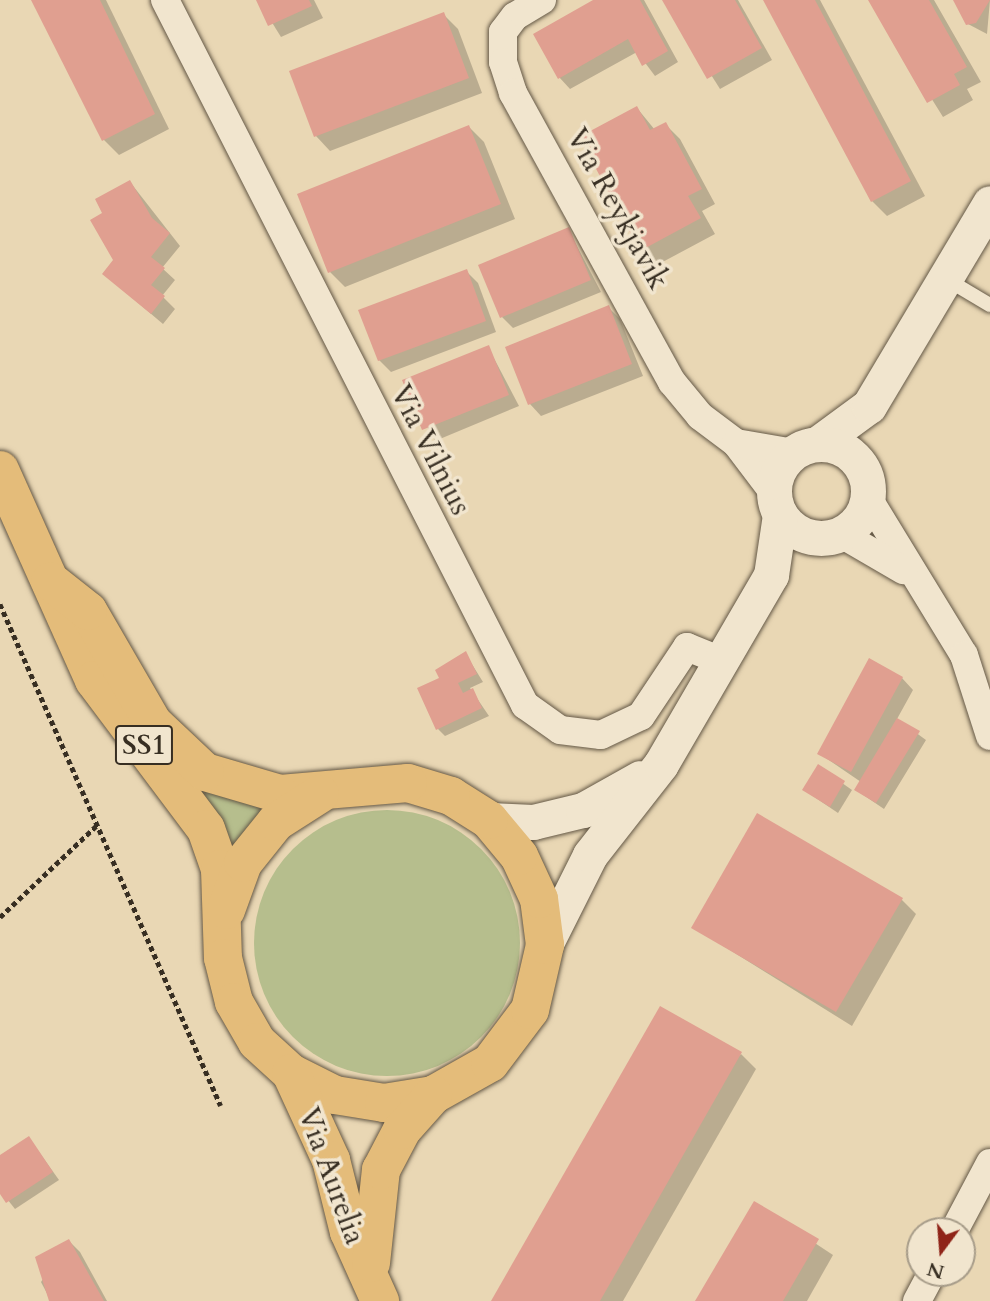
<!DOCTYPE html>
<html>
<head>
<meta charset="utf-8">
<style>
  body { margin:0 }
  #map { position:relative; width:990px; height:1301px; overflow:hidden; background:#e9d7b4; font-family:Cardo,serif }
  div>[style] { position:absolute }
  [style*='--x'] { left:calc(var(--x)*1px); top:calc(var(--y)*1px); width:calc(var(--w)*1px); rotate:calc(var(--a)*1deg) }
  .green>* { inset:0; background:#b6be8d }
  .round { border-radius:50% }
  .shadow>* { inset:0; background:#0003 }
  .building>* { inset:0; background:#e09f90 }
  .path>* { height:4.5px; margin-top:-2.25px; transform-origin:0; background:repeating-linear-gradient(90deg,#372e22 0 5px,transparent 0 8.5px) }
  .roads { filter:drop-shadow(0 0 2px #645846) drop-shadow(0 0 2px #645846) }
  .service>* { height:14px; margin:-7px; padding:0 7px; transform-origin:7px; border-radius:7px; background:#f1e5ce }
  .minor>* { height:28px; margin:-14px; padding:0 14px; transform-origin:14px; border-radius:14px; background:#f1e5ce }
  .tertiary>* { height:35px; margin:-17.5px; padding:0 17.5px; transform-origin:17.5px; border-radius:17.5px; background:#f1e5ce }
  .tertiary>.ring { margin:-17.5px; padding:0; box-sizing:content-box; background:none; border:35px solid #f1e5ce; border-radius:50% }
  .primary>* { height:38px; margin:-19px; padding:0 19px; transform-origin:19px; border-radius:19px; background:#e4bc7a }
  span { translate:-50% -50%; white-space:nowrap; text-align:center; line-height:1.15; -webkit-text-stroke:7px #f1e5ce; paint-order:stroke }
  .shield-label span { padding:2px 5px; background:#f1e5ce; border:2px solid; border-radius:5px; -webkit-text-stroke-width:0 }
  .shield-label { font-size:28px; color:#372e22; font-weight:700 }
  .street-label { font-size:30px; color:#372e22 }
  .north { position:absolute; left:906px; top:1217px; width:70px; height:70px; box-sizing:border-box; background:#f1e5ce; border:2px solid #a79c89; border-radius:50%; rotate:196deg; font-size:19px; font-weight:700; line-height:28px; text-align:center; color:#372e22 }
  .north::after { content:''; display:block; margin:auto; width:24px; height:32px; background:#8f2418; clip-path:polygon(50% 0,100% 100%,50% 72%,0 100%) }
</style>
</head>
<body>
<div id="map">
  <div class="green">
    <div style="clip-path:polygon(193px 782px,270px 809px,230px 857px)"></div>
    <div class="round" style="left:254px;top:810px;width:266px;height:266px"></div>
  </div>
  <div class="shadow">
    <div style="clip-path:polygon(34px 0,106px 0,169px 129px,119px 155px,104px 140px)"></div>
    <div style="clip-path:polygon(258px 0,314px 0,323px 18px,281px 37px)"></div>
    <div style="clip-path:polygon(597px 0,644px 0,678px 62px,655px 76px,637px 52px,570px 89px,559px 77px)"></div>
    <div style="clip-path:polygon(664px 0,738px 0,772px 60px,720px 89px)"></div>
    <div style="clip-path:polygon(765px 0,820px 0,925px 196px,887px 216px,872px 201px)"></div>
    <div style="clip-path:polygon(870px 0,934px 0,981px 82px,967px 89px,973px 100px,943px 117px)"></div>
    <div style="clip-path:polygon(955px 0,990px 0,987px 34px,968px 24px)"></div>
    <div style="clip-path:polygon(443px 14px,458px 29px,482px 93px,330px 151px,316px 136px)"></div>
    <div style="clip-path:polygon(637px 108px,655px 130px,665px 124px,680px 139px,715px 204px,702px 211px,715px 234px,657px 265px,642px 250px)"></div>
    <div style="clip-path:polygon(469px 127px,484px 142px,515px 219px,345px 287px,330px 272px)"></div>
    <div style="clip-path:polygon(130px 182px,180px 246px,162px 268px,175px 280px,162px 296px,175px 309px,163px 324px,104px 274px,115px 261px,105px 213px)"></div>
    <div style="clip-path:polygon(568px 229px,601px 292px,513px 328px,502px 317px)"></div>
    <div style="clip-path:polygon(466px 271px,478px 283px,496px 332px,391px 372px,379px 360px)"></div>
    <div style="clip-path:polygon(608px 307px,620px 319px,643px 376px,541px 416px,530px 404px,507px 347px)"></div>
    <div style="clip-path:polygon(488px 347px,519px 406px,435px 441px,404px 381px)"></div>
    <div style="clip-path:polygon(465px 653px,483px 682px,470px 688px,489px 716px,445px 736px,438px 729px,441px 679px)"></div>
    <div style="clip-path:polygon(902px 678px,913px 690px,897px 719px,926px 740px,884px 809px,856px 790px,861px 782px,820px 754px)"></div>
    <div style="clip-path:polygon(818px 766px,852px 790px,838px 813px,804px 790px)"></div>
    <div style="clip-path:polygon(901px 899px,916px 914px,852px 1026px,693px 927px)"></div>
    <div style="clip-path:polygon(741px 1054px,756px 1069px,623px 1301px,493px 1301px)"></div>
    <div style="clip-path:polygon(29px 1138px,59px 1180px,15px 1209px,0 1190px,0 1157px)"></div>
    <div style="clip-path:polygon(754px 1203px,833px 1255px,807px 1301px,697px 1301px)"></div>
    <div style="clip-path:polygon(69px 1241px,80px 1252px,107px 1301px,51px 1301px,41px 1282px)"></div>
  </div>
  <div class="building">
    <div style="clip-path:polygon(31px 0,100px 0,155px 114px,102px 141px)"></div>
    <div style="clip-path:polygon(256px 0,309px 0,312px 6px,268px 26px)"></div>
    <div style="clip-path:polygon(593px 0,640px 0,668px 51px,642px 66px,628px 39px,558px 79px,533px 34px)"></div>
    <div style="clip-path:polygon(662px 0,735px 0,762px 48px,707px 79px)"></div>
    <div style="clip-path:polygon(763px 0,815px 0,911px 181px,871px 202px)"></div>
    <div style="clip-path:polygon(868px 0,929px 0,967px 67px,954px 74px,960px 85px,927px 103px)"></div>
    <div style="clip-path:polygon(953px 0,990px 0,976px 23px,966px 25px)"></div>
    <div style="clip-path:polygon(444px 12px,469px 78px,314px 137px,289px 71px)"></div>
    <div style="clip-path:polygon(637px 106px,650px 130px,666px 122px,702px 189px,688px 196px,701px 218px,640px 251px,579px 137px)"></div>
    <div style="clip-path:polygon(469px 125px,501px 204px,328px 273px,297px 194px)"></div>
    <div style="clip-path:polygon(130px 180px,152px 218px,170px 233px,151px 257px,165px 268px,151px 285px,165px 296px,151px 314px,102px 274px,113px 260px,90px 220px,102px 213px,95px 199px)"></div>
    <div style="clip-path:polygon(569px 227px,591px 280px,500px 318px,478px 265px)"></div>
    <div style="clip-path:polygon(467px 269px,486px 321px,378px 361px,358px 310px)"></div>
    <div style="clip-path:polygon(609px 305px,632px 364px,528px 405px,505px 347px)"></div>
    <div style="clip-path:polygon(489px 345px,509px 395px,422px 430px,402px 380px)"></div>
    <div style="clip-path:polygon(466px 651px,477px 674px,458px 683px,463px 693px,473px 688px,482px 708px,436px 730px,417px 688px,439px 678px,435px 670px)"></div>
    <div style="clip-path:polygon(869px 658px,903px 677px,851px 772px,817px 754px)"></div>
    <div style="clip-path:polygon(897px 718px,920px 731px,876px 803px,854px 790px)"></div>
    <div style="clip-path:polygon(818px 764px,845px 781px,830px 807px,802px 790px)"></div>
    <div style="clip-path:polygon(757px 813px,903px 898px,836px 1012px,691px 928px)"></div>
    <div style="clip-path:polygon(660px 1006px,742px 1052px,600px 1301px,491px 1301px)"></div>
    <div style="clip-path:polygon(29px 1136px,53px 1172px,6px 1203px,0 1194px,0 1155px)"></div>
    <div style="clip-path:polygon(754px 1201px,819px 1239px,783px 1301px,695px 1301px)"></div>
    <div style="clip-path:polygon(69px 1239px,104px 1301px,49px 1301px,35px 1257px)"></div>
  </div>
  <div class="path">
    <div style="--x:0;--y:604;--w:548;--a:66.24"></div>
    <div style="--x:0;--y:917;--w:134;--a:-43.5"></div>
  </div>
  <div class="roads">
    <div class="service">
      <div style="--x:948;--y:280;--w:49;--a:30.8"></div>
    </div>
    <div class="minor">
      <div style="--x:165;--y:0;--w:792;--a:62.95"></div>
      <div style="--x:525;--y:705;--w:43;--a:35.5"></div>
      <div style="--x:560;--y:730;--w:41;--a:7"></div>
      <div style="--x:601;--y:735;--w:44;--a:-25.4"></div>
      <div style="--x:641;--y:716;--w:83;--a:-56.3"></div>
      <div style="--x:687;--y:647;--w:37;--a:22"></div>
      <div style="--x:542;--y:0;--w:31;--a:149"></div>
      <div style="--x:515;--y:16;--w:20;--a:127"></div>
      <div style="--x:503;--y:32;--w:30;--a:90"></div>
      <div style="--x:503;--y:62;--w:33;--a:72"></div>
      <div style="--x:513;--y:93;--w:330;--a:61.2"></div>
      <div style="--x:672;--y:382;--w:44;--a:50.5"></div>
      <div style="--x:700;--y:416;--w:45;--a:36.9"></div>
      <div style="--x:736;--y:443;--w:63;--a:52.8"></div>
      <div style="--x:736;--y:443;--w:59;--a:9.8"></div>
      <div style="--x:868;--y:498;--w:184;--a:58.6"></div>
      <div style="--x:964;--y:655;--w:85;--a:72.2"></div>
      <div style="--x:841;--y:534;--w:72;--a:30.1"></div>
      <div style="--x:954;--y:1231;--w:77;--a:-62.1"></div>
      <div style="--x:917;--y:1301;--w:32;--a:-62"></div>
    </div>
    <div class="tertiary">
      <div style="--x:817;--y:444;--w:64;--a:-36.2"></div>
      <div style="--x:869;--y:406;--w:236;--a:-59.2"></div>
      <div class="ring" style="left:774px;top:444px;width:59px;height:59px"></div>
      <div style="--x:489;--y:820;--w:44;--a:2.6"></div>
      <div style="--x:533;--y:822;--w:51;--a:-13.5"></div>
      <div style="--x:583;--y:810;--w:65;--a:-29.3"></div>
      <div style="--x:545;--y:945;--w:101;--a:-63.4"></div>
      <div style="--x:590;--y:855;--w:115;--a:-52"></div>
      <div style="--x:661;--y:764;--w:219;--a:-59.8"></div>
      <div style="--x:771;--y:575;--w:61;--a:-81.5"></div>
    </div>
    <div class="primary">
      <div style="--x:0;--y:470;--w:230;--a:65.9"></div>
      <div style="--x:94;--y:680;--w:186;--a:53.1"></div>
      <div style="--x:206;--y:829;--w:42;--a:70.7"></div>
      <div style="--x:220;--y:869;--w:89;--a:88.1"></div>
      <div style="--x:223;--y:958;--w:45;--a:76"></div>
      <div style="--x:234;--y:1002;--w:46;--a:60.1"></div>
      <div style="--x:257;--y:1042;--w:46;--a:42.4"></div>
      <div style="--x:291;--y:1073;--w:49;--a:26.6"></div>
      <div style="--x:335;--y:1095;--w:50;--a:9.3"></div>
      <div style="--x:384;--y:1103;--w:50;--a:-9.3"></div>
      <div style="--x:433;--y:1095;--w:65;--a:-29.3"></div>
      <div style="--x:490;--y:1063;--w:66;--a:-53"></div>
      <div style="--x:530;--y:1010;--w:67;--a:-77"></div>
      <div style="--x:545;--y:945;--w:46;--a:-97.4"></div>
      <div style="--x:539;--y:899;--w:47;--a:-114.9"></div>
      <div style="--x:519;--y:856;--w:47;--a:-129.8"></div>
      <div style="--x:489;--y:820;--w:45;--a:-147.7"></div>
      <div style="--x:451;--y:796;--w:45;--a:-163.2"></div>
      <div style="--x:408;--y:783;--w:128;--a:175.1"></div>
      <div style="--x:280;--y:794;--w:78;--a:-163.7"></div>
      <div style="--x:205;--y:772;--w:71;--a:-136.7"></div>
      <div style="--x:153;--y:723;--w:129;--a:-120.1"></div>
      <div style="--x:88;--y:611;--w:48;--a:-141.7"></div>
      <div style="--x:226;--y:910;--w:50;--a:-70.1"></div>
      <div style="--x:243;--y:863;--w:53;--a:-51.2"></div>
      <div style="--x:276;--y:822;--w:52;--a:-32.5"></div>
      <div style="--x:291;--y:1073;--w:96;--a:65.3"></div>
      <div style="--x:331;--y:1160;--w:74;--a:76"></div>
      <div style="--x:349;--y:1232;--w:76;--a:65.8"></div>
      <div style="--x:371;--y:1263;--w:94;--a:-83.9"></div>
      <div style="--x:381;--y:1170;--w:45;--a:-62.3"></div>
      <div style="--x:402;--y:1130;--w:47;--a:-48.5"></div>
    </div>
  </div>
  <div class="shield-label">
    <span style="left:144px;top:745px">SS1</span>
  </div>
  <div class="street-label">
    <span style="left:617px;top:209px;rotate:61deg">Via Reykjavik</span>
    <span style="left:430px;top:450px;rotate:63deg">Via Vilnius</span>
    <span style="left:331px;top:1176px;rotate:70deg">Via Aurelia</span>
  </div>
  <div class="north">N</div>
</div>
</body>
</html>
